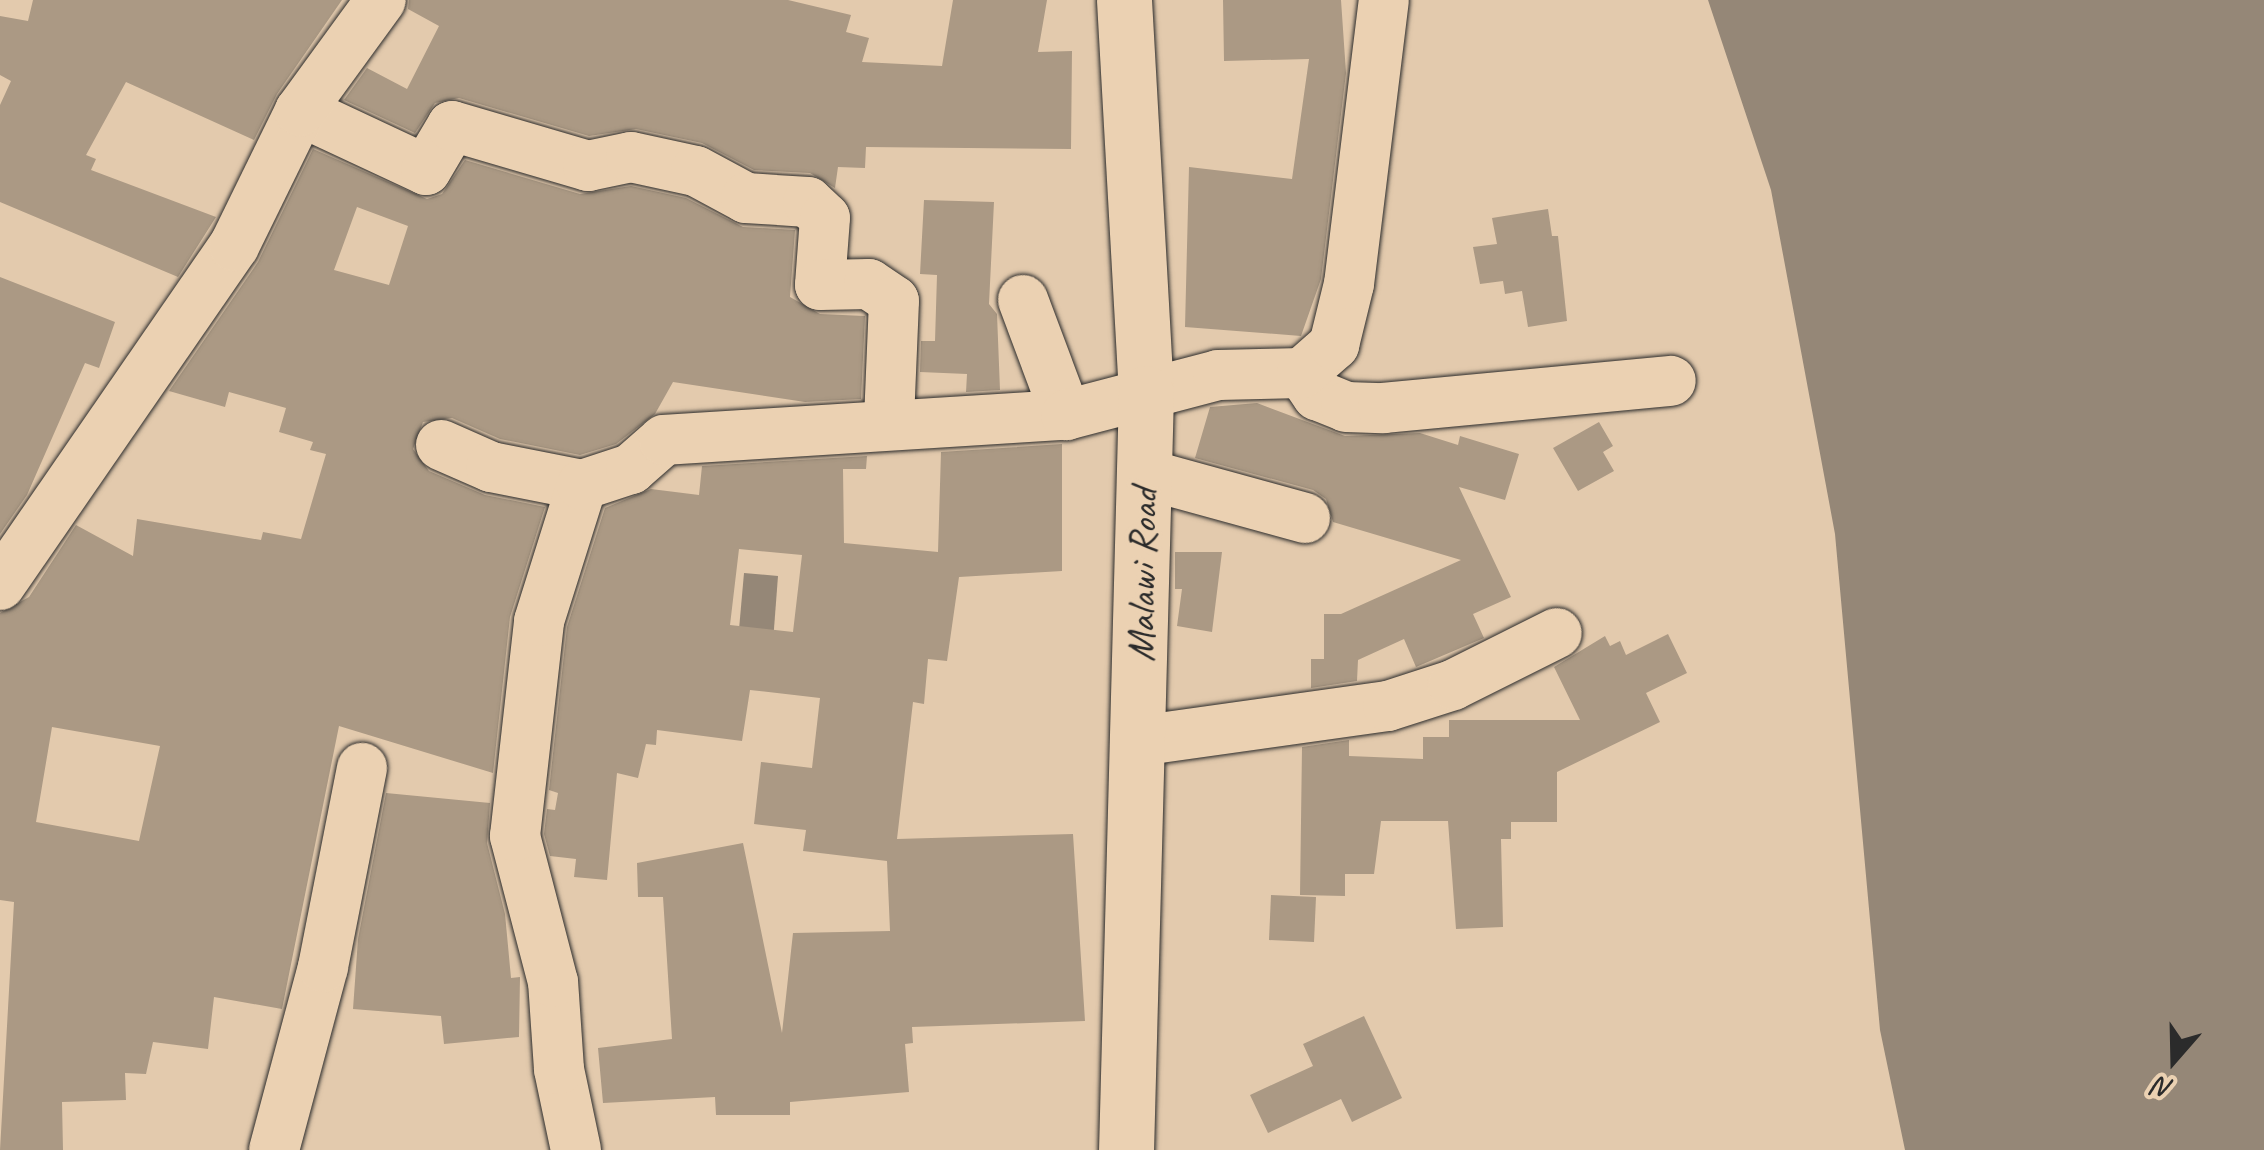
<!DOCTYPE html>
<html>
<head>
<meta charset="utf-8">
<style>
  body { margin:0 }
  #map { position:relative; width:2264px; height:1150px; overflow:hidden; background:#e3caad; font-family:Caveat,sans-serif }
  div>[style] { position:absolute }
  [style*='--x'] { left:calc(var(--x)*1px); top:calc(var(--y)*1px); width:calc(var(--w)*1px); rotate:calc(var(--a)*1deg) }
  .water>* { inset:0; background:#958777 }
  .building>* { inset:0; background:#ab9984 }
  .roads { filter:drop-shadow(0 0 2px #2b2b2b) drop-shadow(0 0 2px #2b2b2b) }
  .minor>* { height:50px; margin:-25px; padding:0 25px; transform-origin:25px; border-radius:25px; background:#ebd1b2 }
  .major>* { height:55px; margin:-27.5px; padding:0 27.5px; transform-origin:27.5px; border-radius:27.5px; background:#ebd1b2 }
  span { translate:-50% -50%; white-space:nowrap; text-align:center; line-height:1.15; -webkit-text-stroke:8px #ebd1b2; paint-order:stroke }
  .street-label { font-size:40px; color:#2b2b2b }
  .north { position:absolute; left:2124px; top:1010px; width:100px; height:100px; -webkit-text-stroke:8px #ebd1b2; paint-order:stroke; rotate:200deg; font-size:28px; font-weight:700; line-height:40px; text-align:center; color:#2b2b2b }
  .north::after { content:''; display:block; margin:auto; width:35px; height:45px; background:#2b2b2b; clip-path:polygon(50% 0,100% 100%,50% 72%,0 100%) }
</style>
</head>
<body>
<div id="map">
  <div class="water">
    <div style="clip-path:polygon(1708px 0,2264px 0,2264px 1150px,1905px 1150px,1880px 1030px,1835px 534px,1771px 190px)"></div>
    <div style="clip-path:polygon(744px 573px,778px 576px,772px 655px,737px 652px)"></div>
  </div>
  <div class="building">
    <div style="clip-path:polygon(33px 0,342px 0,277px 94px,254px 140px,126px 82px,86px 155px,96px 159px,91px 170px,216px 217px,178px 277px,0 202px,0 105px,11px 81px,0 75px,0 16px,28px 21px)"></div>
    <div style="clip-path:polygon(409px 0,788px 0,851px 15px,846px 32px,869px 38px,862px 62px,942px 66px,953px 0,1047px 0,1038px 52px,1072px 51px,1071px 149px,866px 147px,865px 168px,838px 167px,835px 188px,810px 173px,754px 170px,702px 143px,636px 129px,589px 136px,459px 98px,435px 103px,415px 133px,344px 100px,367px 68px,407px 89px,439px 26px,408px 9px)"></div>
    <div style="clip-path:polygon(1223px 0,1341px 0,1346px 73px,1321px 279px,1301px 336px,1185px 327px,1189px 167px,1292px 179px,1309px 59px,1224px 61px)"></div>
    <div style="clip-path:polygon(evenodd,313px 149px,427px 199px,442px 194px,465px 160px,580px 194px,631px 186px,686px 198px,743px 227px,795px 230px,790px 297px,820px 314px,865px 316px,861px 399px,805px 402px,673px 382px,655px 414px,616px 444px,580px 455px,500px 439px,452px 418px,423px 422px,413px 449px,429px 471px,485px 495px,545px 507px,510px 617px,493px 773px,339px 726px,282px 1009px,214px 997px,208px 1049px,153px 1042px,146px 1074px,125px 1073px,126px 1100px,62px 1102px,63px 1150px,0 1150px,14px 902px,0 900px,0 613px,29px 597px,76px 525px,133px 556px,137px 519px,261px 540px,263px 532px,301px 539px,326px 454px,310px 450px,313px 442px,279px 432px,286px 408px,229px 392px,225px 407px,169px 391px,258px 262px,313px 149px,357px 207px,408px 226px,389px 285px,334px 270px,357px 207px,313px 149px,52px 727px,160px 746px,139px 841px,36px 822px,52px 727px)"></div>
    <div style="clip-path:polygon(924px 200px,994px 202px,989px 304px,997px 314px,1000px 390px,966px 392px,967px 374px,920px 372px,921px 341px,935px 341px,937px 275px,920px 274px)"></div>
    <div style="clip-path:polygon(1548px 209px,1552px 236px,1558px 236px,1567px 321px,1528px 327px,1522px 291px,1505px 294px,1503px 281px,1480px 284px,1473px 247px,1497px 244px,1492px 218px)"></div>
    <div style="clip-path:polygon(0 277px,115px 322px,99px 368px,85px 363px,27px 495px,0 534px)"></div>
    <div style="clip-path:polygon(1257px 403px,1345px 436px,1420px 433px,1458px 445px,1460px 436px,1519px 454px,1505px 500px,1459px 487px,1511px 597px,1473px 614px,1484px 638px,1416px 667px,1404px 639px,1358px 660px,1357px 681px,1311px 688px,1311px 659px,1324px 659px,1324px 614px,1341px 614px,1461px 560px,1333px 522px,1326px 499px,1313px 490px,1195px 458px,1210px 407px)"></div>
    <div style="clip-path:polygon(1599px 422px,1613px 446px,1603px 452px,1614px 471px,1578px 491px,1553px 448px)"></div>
    <div style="clip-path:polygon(evenodd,1062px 444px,1062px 571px,959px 577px,947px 661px,928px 659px,924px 704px,913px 702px,897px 839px,1073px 834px,1085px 1021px,912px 1027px,913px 1043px,905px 1044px,909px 1092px,790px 1102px,790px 1115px,716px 1115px,715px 1097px,603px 1103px,598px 1048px,672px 1039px,663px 897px,638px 897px,637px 863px,743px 843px,782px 1033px,793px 933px,890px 931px,887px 861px,803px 851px,806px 830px,754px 824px,761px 762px,812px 768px,820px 698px,750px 690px,742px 741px,657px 730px,656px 745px,646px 744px,638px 778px,617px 773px,607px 880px,574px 877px,576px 859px,550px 856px,544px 834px,547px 809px,555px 810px,558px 793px,549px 790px,567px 627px,605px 508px,651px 489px,699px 495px,702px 466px,867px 456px,866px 469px,843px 469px,844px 543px,938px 552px,941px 452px,1062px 444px,739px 549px,802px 555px,793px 632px,730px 625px,739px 549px)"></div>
    <div style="clip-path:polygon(1175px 552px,1222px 552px,1212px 632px,1177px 626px,1182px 589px,1175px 589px)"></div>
    <div style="clip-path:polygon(1668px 634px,1687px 673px,1646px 693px,1660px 722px,1557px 772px,1557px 822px,1511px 822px,1511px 839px,1501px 839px,1503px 927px,1456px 929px,1448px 821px,1381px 821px,1374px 874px,1345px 874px,1345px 896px,1300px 895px,1302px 747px,1349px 740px,1349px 756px,1423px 759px,1423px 737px,1449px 737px,1449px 720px,1580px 720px,1554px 667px,1605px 636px,1610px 646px,1620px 641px,1626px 655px)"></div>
    <div style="clip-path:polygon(386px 793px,490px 803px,487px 843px,505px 914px,511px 978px,520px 977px,519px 1037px,444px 1044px,441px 1016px,353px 1009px,358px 939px)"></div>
    <div style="clip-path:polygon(1271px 895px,1316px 897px,1314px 942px,1269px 940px)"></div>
    <div style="clip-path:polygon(1364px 1016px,1402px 1098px,1352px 1122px,1341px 1099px,1268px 1133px,1250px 1095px,1313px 1066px,1303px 1044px)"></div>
  </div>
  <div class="roads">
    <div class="minor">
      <div style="--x:300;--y:111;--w:139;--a:25.1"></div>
      <div style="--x:426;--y:170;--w:51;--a:-59.4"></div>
      <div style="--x:452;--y:126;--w:142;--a:16.4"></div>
      <div style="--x:588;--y:166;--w:44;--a:-11.8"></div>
      <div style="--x:631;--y:157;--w:66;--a:12.2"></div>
      <div style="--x:696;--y:171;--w:57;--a:28.4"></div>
      <div style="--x:746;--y:198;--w:62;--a:3.7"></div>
      <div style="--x:808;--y:202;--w:23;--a:43"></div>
      <div style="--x:825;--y:218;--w:67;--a:94.3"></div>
      <div style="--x:820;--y:285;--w:49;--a:-1.2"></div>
      <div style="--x:869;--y:284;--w:30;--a:34"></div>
      <div style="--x:894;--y:301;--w:121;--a:92.4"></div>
      <div style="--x:1023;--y:300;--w:123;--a:69.5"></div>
      <div style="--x:1302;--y:373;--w:27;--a:56"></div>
      <div style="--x:1317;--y:395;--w:31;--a:22"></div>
      <div style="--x:1346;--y:407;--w:37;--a:2"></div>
      <div style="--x:1383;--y:408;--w:289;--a:-5.4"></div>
      <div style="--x:441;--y:445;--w:55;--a:23.7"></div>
      <div style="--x:491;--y:467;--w:93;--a:11.2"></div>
      <div style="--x:1145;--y:474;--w:166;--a:15.4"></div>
      <div style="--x:0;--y:585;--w:412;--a:-55.4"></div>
      <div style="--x:234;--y:246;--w:150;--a:-63.9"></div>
      <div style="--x:300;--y:111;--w:137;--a:-53.9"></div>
      <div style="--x:1138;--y:741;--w:252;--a:-8"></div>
      <div style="--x:1388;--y:706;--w:68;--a:-17.9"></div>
      <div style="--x:1453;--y:685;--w:116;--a:-26.6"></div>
      <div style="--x:274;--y:1150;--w:189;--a:-75"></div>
      <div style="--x:323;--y:967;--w:203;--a:-78.9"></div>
      <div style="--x:576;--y:1150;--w:83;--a:-101.9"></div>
      <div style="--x:559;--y:1069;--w:87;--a:-93.9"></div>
      <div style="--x:553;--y:982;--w:151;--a:-104.6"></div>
      <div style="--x:515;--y:836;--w:216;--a:-83.6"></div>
      <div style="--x:539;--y:621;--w:143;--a:-72.5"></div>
      <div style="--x:582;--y:485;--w:52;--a:-18.1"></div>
      <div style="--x:631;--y:469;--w:44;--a:-41.3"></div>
      <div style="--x:664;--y:440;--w:403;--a:-3.6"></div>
      <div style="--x:1066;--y:415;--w:157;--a:-14.7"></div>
      <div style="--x:1218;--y:375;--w:84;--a:-1.4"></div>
      <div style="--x:1302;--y:373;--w:43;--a:-41.2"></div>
      <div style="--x:1334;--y:345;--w:63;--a:-76.2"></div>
      <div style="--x:1349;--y:284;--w:286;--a:-83"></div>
    </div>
    <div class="major">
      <div style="--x:1124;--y:0;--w:394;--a:86.8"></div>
      <div style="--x:1146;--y:393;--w:757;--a:91.51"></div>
    </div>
  </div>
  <div class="street-label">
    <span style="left:1142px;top:575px;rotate:-89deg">Malawi Road</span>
  </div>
  <div class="north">N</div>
</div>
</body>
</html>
